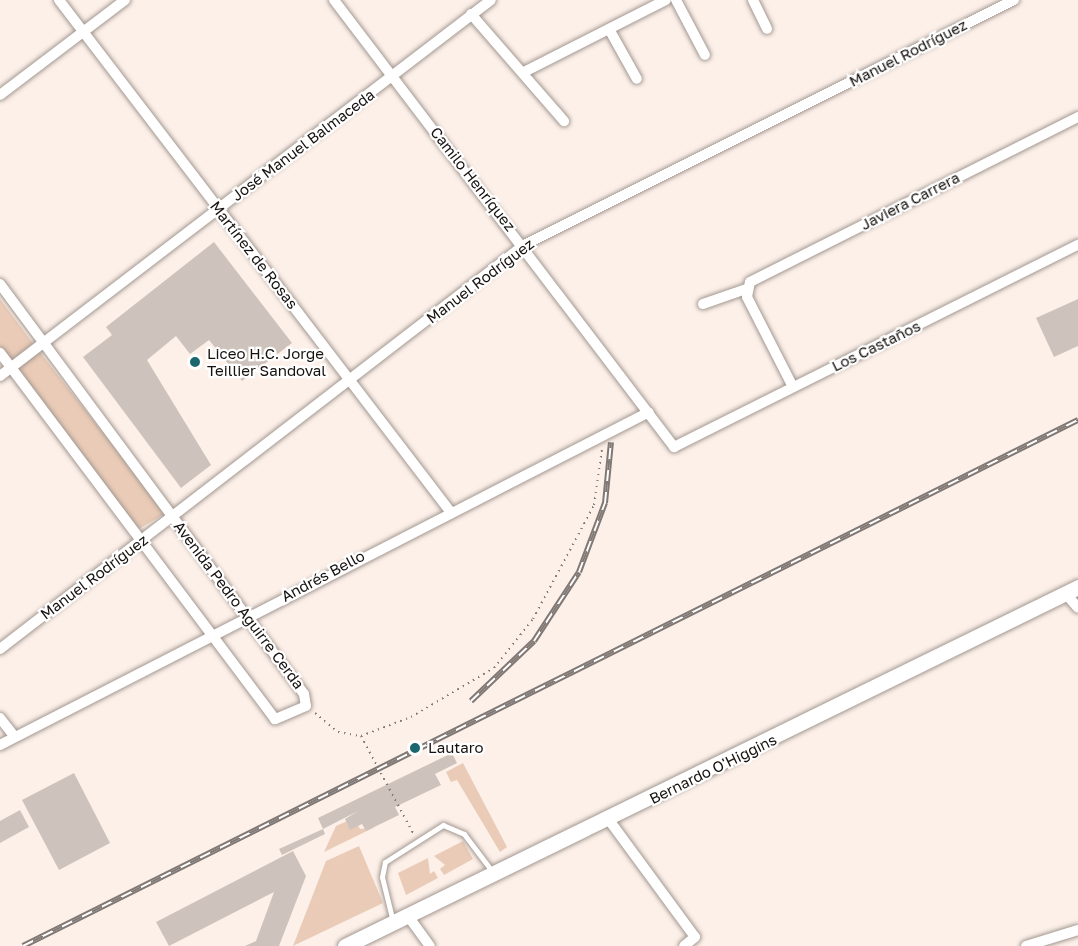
<!DOCTYPE html>
<html>
<head>
<meta charset="utf-8">
<style>
  body { margin:0 }
  #map { position:relative; width:1078px; height:946px; overflow:hidden; background:#fcf0e9; font-family:"Golos Text",sans-serif }
  div>[style] { position:absolute }
  [style*='--x'] { left:calc(var(--x)*1px); top:calc(var(--y)*1px); width:calc(var(--w)*1px); rotate:calc(var(--a)*1deg) }
  .green>* { inset:0; background:#eacbb7 }
  .building>* { inset:0; background:#cec3bc }
  .path>* { height:2px; margin-top:-1px; transform-origin:0; background:repeating-linear-gradient(90deg,#837b77 0 1.5px,transparent 0 6px) }
  .roads { filter:drop-shadow(0 0 2px #a39891) drop-shadow(0 0 2px #a39891) }
  .service>* { height:5px; margin:-2.5px; padding:0 2.5px; transform-origin:2.5px; border-radius:2.5px; background:#fff }
  .minor>* { height:10px; margin:-5px; padding:0 5px; transform-origin:5px; border-radius:5px; background:#fff }
  .secondary>* { height:15px; margin:-7.5px; padding:0 7.5px; transform-origin:7.5px; border-radius:7.5px; background:#fff }
  .rail>* { height:6px; margin-top:-3px; transform-origin:0; background:repeating-linear-gradient(90deg,#fff 0 11px,#807874 0 22px); box-sizing:border-box; border-block:2px solid #807874 }
  .dots>* { width:16px; height:16px; translate:-50% -50%; box-sizing:border-box; border:3px solid #fff; border-radius:50% }
  span { translate:-50% -50%; white-space:nowrap; text-align:center; line-height:1.15; -webkit-text-stroke:4.5px #fff; paint-order:stroke }
  .street-label { font-size:15px; color:#15110f }
  .poi-label { font-size:15px; color:#15110f }
  .left { translate:0 -50%; text-align:left }
</style>
</head>
<body>
<div id="map">
  <div class="green">
    <div style="clip-path:polygon(0 299px,35px 346px,166px 513px,137px 530px,0 349px)"></div>
    <div style="clip-path:polygon(463px 763px,507px 847px,500px 852px,457px 780px,451px 782px,446px 772px)"></div>
    <div style="clip-path:polygon(354px 818px,360px 829px,375px 827px,324px 852px,336px 826px)"></div>
    <div style="clip-path:polygon(463px 841px,473px 859px,444px 875px,440px 869px,445px 865px,434px 856px)"></div>
    <div style="clip-path:polygon(359px 846px,383px 903px,293px 946px,326px 861px)"></div>
    <div style="clip-path:polygon(428px 858px,430px 874px,434px 871px,438px 878px,406px 895px,398px 873px)"></div>
  </div>
  <div class="building">
    <div style="clip-path:polygon(214px 242px,292px 343px,242px 381px,209px 340px,190px 354px,176px 336px,147px 360px,211px 465px,181px 488px,83px 357px,112px 335px,106px 327px)"></div>
    <div style="clip-path:polygon(1078px 299px,1078px 346px,1054px 357px,1036px 318px)"></div>
    <div style="clip-path:polygon(452px 753px,457px 763px,435px 774px,441px 785px,395px 807px,399px 815px,366px 831px,362px 824px,350px 830px,345px 819px,358px 811px,323px 829px,318px 818px)"></div>
    <div style="clip-path:polygon(74px 773px,110px 843px,59px 870px,22px 800px)"></div>
    <div style="clip-path:polygon(20px 810px,29px 827px,0 843px,0 821px)"></div>
    <div style="clip-path:polygon(323px 829px,325px 834px,282px 855px,279px 849px)"></div>
    <div style="clip-path:polygon(293px 851px,306px 876px,279px 946px,245px 946px,256px 941px,274px 892px,169px 946px,156px 922px)"></div>
  </div>
  <div class="path">
    <div style="--x:315;--y:713;--w:30;--a:40"></div>
    <div style="--x:338;--y:732;--w:23;--a:10"></div>
    <div style="--x:361;--y:736;--w:112;--a:61.8"></div>
    <div style="--x:361;--y:736;--w:53;--a:-20.8"></div>
    <div style="--x:411;--y:717;--w:96;--a:-30.6"></div>
    <div style="--x:494;--y:668;--w:63;--a:-51.5"></div>
    <div style="--x:533;--y:619;--w:129;--a:-61.8"></div>
    <div style="--x:594;--y:505;--w:57;--a:-81.9"></div>
  </div>
  <div class="roads">
    <div class="service">
      <div style="--x:393;--y:922;--w:46;--a:-103.7"></div>
      <div style="--x:382;--y:877;--w:15;--a:-79"></div>
      <div style="--x:385;--y:862;--w:69;--a:-32.5"></div>
      <div style="--x:443;--y:825;--w:23;--a:23"></div>
      <div style="--x:464;--y:834;--w:46;--a:52.9"></div>
    </div>
    <div class="minor">
      <div style="--x:59;--y:0;--w:642;--a:52.59"></div>
      <div style="--x:334;--y:0;--w:562;--a:52.74"></div>
      <div style="--x:674;--y:447;--w:452;--a:-26.6"></div>
      <div style="--x:676;--y:0;--w:62;--a:62.2"></div>
      <div style="--x:753;--y:0;--w:32;--a:64"></div>
      <div style="--x:471;--y:14;--w:142;--a:49"></div>
      <div style="--x:609;--y:29;--w:57;--a:60.8"></div>
      <div style="--x:524;--y:72;--w:159;--a:-26.9"></div>
      <div style="--x:0;--y:95;--w:157;--a:-37.2"></div>
      <div style="--x:0;--y:284;--w:510;--a:53.44"></div>
      <div style="--x:304;--y:694;--w:12;--a:81"></div>
      <div style="--x:306;--y:706;--w:34;--a:157"></div>
      <div style="--x:275;--y:719;--w:458;--a:-126.9"></div>
      <div style="--x:703;--y:304;--w:46;--a:-19.2"></div>
      <div style="--x:0;--y:376;--w:618;--a:-37.44"></div>
      <div style="--x:793;--y:387;--w:101;--a:-117.1"></div>
      <div style="--x:747;--y:297;--w:15;--a:-79"></div>
      <div style="--x:750;--y:282;--w:367;--a:-26.7"></div>
      <div style="--x:1066;--y:594;--w:18;--a:49"></div>
      <div style="--x:0;--y:649;--w:662;--a:-37.63"></div>
      <div style="--x:524;--y:245;--w:548;--a:-26.57"></div>
      <div style="--x:0;--y:718;--w:24;--a:52"></div>
      <div style="--x:0;--y:745;--w:729;--a:-27.16"></div>
      <div style="--x:609;--y:820;--w:145;--a:53.7"></div>
      <div style="--x:695;--y:937;--w:14;--a:141"></div>
      <div style="--x:408;--y:916;--w:37;--a:54"></div>
      <div style="--x:1026;--y:946;--w:54;--a:-17.1"></div>
    </div>
    <div class="secondary">
      <div style="--x:345;--y:946;--w:816;--a:-26.09"></div>
    </div>
  </div>
  <div class="rail">
    <div style="--x:471;--y:701;--w:87;--a:-43.6"></div>
    <div style="--x:534;--y:641;--w:82;--a:-56.9"></div>
    <div style="--x:579;--y:572;--w:74;--a:-69.4"></div>
    <div style="--x:605;--y:503;--w:61;--a:-84.4"></div>
    <div style="--x:23;--y:946;--w:1179;--a:-26.5"></div>
  </div>
  <div class="dots">
    <div style="left:195px;top:362px;background:#1a676e"></div>
    <div style="left:415px;top:748px;background:#1a676e"></div>
  </div>
  <div class="street-label">
    <span style="left:908px;top:53px;rotate:-27deg">Manuel Rodríguez</span>
    <span style="left:303px;top:145px;rotate:-37deg">José Manuel Balmaceda</span>
    <span style="left:473px;top:179px;rotate:52deg">Camilo Henríquez</span>
    <span style="left:910px;top:201px;rotate:-27deg">Javiera Carrera</span>
    <span style="left:254px;top:255px;rotate:52deg">Martínez de Rosas</span>
    <span style="left:480px;top:281px;rotate:-37deg">Manuel Rodríguez</span>
    <span style="left:876px;top:346px;rotate:-26deg">Los Castaños</span>
    <span style="left:323px;top:576px;rotate:-28deg">Andrés Bello</span>
    <span style="left:94px;top:577px;rotate:-37deg">Manuel Rodríguez</span>
    <span style="left:239px;top:605px;rotate:53deg">Avenida Pedro Aguirre Cerda</span>
    <span style="left:713px;top:769px;rotate:-26deg">Bernardo O'Higgins</span>
  </div>
  <div class="poi-label">
    <span class="left" style="left:207px;top:362px">Liceo H.C. Jorge<br>Teillier Sandoval</span>
    <span class="left" style="left:428px;top:748px">Lautaro</span>
  </div>
</div>
</body>
</html>
